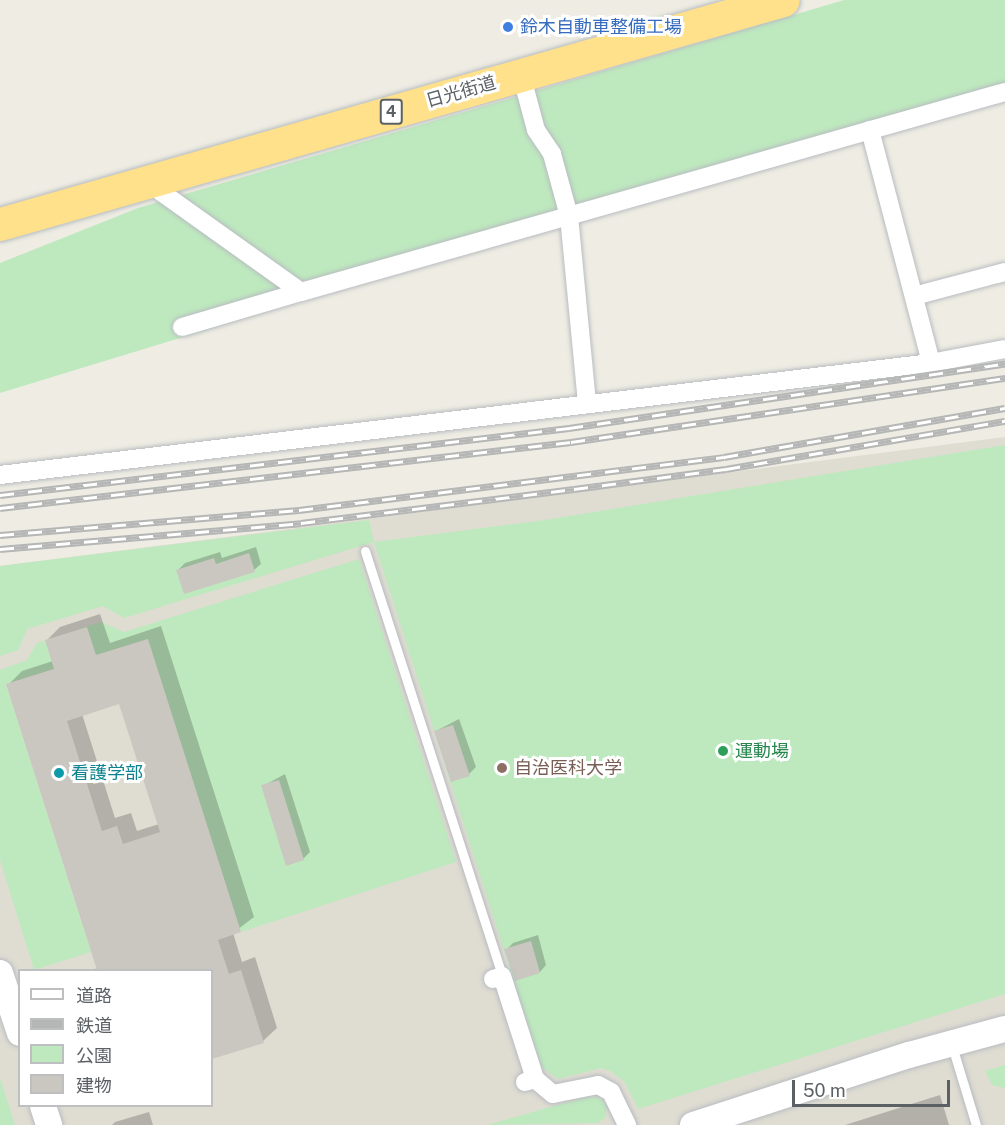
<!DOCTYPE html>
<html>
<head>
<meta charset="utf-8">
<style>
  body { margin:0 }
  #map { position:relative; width:1005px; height:1125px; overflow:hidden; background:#efede3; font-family:"Public Sans","Noto Sans JP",sans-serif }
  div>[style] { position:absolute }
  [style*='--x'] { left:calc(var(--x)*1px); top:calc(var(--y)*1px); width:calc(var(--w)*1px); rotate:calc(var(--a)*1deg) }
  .education>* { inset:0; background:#dfdcd2 }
  .green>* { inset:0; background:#bee9be }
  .shadow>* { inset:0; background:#0003 }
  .building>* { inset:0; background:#cac7c0 }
  .roads { filter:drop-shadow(0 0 2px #b8bcc1) drop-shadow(0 0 2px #b8bcc1) }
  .lane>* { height:9px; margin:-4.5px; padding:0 4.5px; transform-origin:4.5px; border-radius:4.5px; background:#fff }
  .street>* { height:18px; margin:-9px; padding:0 9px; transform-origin:9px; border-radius:9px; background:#fff }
  .secondary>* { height:26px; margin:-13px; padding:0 13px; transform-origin:13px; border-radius:13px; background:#fff }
  .highway>* { height:33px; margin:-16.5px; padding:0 16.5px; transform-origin:16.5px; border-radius:16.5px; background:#ffe18b }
  .rail>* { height:7px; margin-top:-3.5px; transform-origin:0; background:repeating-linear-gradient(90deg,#fff 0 14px,#b5b6b6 0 28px); box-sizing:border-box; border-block:2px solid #b5b6b6 }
  .dots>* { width:16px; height:16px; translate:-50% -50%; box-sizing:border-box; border:3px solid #fff; border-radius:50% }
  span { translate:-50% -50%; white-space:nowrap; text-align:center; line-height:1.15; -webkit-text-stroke:6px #fff; paint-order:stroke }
  .shield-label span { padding:2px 4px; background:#fff; border:2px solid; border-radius:4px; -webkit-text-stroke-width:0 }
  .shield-label { font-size:16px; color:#5b6065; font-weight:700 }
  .shop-label { font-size:18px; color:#366cbe }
  .left { translate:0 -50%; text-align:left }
  .street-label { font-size:18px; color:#5b6065 }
  .leisure-label { font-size:18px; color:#27864d }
  .education-label { font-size:18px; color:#785e54 }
  .culture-label { font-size:18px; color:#0d838f }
  .legend { position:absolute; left:18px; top:969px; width:195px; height:138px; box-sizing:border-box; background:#fff; border:2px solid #bdbfc1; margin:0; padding:8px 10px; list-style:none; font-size:18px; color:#5b6065 }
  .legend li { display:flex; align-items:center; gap:12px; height:30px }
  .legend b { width:30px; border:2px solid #bdbfc1 }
  .scale { position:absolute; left:792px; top:1080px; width:158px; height:27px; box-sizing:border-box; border:3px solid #5b6065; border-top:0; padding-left:8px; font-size:18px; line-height:21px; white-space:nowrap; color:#5b6065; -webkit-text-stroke:4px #fff; paint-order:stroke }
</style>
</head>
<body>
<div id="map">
  <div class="education">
    <div style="clip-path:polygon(evenodd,1005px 437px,1005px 1125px,0 1125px,0 566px,1005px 437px,20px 970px,212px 970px,212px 1106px,20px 1106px,20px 970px)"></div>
  </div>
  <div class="green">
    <div style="clip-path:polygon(844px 0,1005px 0,1005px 86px,0 393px,0 263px,138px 208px)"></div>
    <div style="clip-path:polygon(1005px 445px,1005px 994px,638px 1109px,624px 1081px,610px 1071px,601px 1068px,558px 1079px,541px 1067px,374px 542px,124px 618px,103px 606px,27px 629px,18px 650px,0 656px,0 566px,369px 520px,374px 542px,545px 520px)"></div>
    <div style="clip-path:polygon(359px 559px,456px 862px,241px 932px,147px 639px,6px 684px,91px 952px,34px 970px,0 860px,0 670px,27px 660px,37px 643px,101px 622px,124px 632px)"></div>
    <div style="clip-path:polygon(1005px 1065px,1005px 1088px,992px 1085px,985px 1071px)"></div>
    <div style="clip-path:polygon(0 1078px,15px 1125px,0 1125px)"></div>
    <div style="clip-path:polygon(586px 1097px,599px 1097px,607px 1106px,605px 1118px,598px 1123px,487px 1125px)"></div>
  </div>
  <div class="shadow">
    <div style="clip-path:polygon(256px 547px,261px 564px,254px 570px,178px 570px,185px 563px,220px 552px,222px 558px)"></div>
    <div style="clip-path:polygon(evenodd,100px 614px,110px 643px,161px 626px,254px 917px,233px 933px,242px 962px,255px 957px,277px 1028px,263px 1041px,212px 1057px,212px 970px,91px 970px,98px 968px,8px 685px,22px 671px,53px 661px,46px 641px,60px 627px,100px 614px,120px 702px,159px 824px,137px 831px,131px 813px,115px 818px,82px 714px,120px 702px)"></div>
    <div style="clip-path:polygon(459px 719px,476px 767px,469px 774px,436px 731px)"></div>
    <div style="clip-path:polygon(285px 774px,310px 852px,303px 859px,263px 786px)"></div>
    <div style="clip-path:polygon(538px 935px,546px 965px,540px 972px,506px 950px,513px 943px)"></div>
    <div style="clip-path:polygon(940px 1095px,949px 1125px,845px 1125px)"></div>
    <div style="clip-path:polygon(149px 1112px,153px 1125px,112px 1125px,115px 1122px)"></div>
  </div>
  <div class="building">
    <div style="clip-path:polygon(249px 553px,255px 572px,184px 594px,176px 570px,214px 558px,216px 564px)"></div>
    <div style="clip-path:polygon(evenodd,87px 627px,96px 655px,148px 639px,241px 932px,218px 940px,229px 974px,241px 970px,264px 1043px,212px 1059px,212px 970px,97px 970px,6px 684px,54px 669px,45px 640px,87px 627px,119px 704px,160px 832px,123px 844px,117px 826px,102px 831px,67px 721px,119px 704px)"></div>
    <div style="clip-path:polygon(453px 725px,470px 776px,451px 782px,434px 731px)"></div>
    <div style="clip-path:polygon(279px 780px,304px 860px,286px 866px,261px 785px)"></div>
    <div style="clip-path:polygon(531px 941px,540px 973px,515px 981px,504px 949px)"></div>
  </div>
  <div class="roads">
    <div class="lane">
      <div style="--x:365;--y:551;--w:447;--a:72.1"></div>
      <div style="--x:952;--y:1046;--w:83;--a:73.1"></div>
    </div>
    <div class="street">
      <div style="--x:521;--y:74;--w:58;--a:75"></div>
      <div style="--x:536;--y:130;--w:29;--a:56"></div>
      <div style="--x:552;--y:154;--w:64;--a:74.7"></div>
      <div style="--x:569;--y:216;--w:189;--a:84.5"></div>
      <div style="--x:870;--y:130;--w:241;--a:75.3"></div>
      <div style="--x:147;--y:182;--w:189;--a:35.5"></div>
      <div style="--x:301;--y:292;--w:732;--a:-15.86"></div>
      <div style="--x:914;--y:296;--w:94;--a:-14.8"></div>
      <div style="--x:182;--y:327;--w:124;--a:-16.4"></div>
      <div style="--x:0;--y:475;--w:938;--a:-6.86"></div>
      <div style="--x:931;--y:363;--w:75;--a:-10.7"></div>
      <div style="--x:493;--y:979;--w:9;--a:-18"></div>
      <div style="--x:502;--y:976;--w:108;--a:72.2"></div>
      <div style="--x:525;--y:1082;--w:10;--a:-17"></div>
      <div style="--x:535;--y:1079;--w:23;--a:40"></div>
      <div style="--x:553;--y:1094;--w:46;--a:-11.3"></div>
      <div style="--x:598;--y:1085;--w:15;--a:28"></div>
      <div style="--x:611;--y:1092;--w:37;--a:64"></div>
    </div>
    <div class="secondary">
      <div style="--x:0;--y:973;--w:63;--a:71.6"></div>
      <div style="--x:43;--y:1106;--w:20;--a:72"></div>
      <div style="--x:693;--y:1125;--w:227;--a:-18"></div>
      <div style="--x:909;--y:1055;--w:99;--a:-15.2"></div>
    </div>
    <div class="highway">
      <div style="--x:0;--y:224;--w:814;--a:-15.96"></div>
    </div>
  </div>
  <div class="rail">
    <div style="--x:0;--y:495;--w:573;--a:-6.72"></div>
    <div style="--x:569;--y:428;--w:441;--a:-8.4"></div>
    <div style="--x:0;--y:508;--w:575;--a:-6.59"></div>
    <div style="--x:571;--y:442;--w:439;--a:-8.4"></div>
    <div style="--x:0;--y:535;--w:300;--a:-4.8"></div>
    <div style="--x:299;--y:510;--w:428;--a:-7.1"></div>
    <div style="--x:724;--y:457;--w:285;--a:-9.9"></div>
    <div style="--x:0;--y:549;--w:302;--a:-4.9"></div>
    <div style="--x:301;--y:523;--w:275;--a:-7.1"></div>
    <div style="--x:574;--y:489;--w:153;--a:-7.5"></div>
    <div style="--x:726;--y:469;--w:283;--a:-9.8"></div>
  </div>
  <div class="dots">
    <div style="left:508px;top:27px;background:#3f7fe0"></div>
    <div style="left:723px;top:751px;background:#2e9e5b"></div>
    <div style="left:502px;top:768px;background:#8d6e63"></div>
    <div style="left:59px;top:773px;background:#0f9aa8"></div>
  </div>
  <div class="shield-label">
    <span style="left:391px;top:112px">4</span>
  </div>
  <div class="shop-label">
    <span class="left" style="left:520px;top:27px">鈴木自動車整備工場</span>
  </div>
  <div class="street-label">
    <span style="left:461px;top:92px;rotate:-16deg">日光街道</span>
  </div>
  <div class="leisure-label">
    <span class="left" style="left:735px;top:751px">運動場</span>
  </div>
  <div class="education-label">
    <span class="left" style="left:514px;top:768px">自治医科大学</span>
  </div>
  <div class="culture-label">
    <span class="left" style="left:71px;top:773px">看護学部</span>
  </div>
  <ul class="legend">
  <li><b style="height:8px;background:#fff"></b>道路</li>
  <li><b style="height:8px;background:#b5b6b6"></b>鉄道</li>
  <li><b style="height:16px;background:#bee9be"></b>公園</li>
  <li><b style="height:16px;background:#cac7c0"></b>建物</li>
  </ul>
  <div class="scale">50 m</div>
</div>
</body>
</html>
